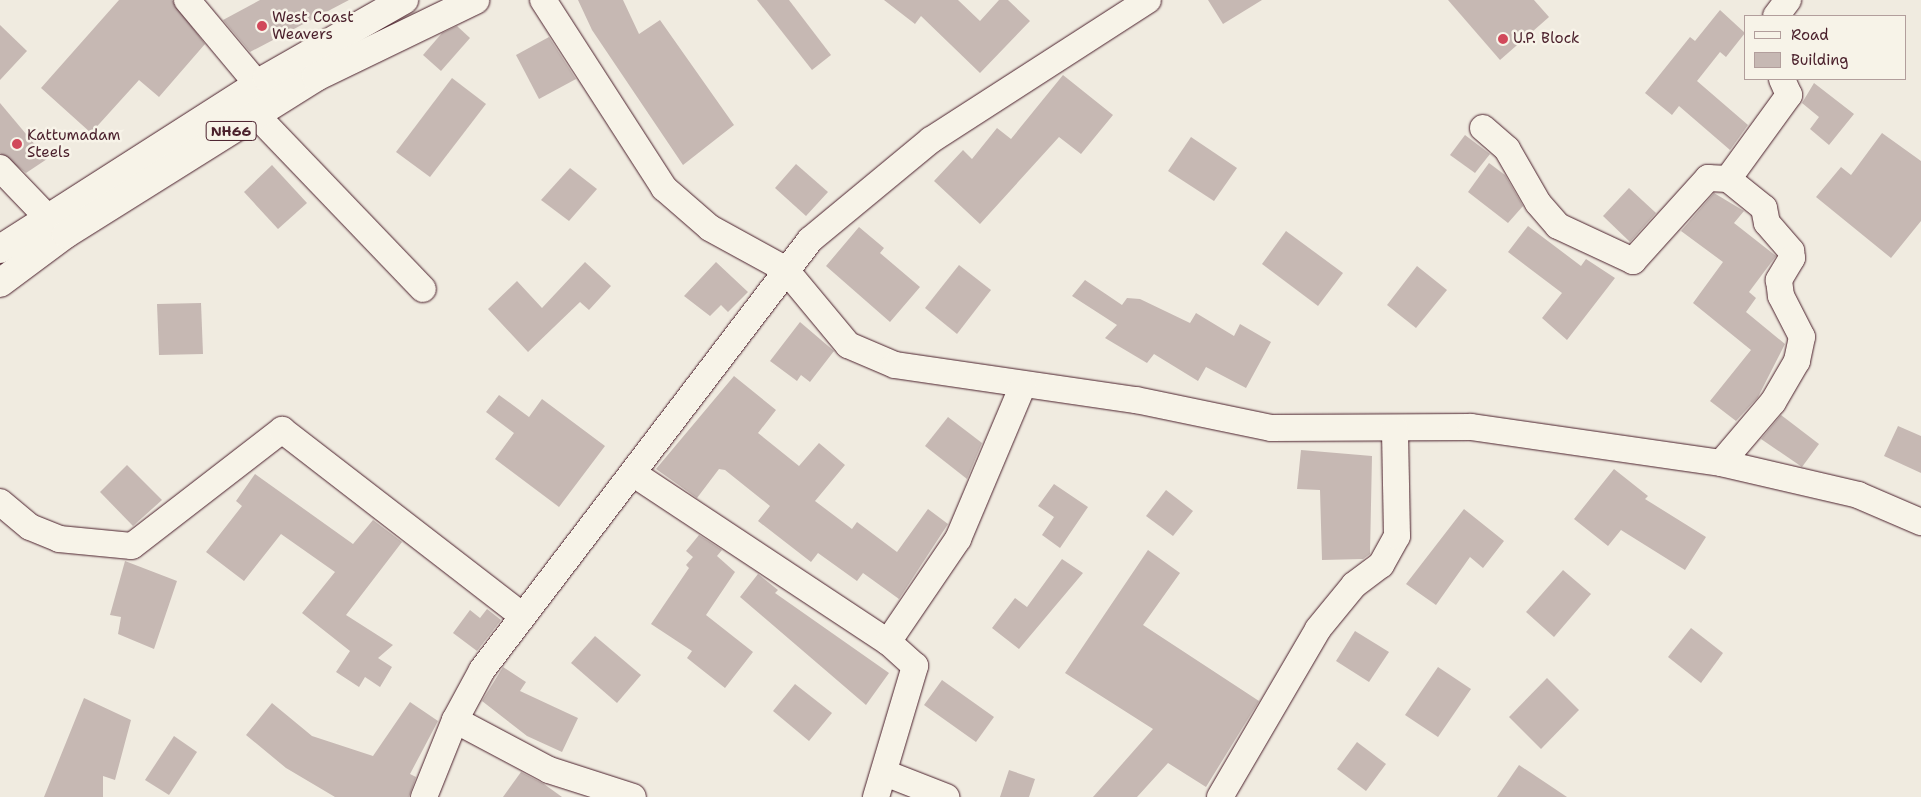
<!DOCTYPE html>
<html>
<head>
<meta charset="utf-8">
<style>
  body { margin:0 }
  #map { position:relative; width:1921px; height:797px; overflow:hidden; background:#f0ebe0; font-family:"Shantell Sans",sans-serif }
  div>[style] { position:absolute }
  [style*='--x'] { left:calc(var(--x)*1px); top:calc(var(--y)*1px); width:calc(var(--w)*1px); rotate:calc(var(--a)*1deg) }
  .building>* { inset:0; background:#c6b8b3 }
  .roads { filter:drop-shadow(0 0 1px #4a1f2b) drop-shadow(0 0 1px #4a1f2b) }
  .minor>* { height:26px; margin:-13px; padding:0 13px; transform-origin:13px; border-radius:13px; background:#f7f3e8 }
  .trunk>* { height:28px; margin:-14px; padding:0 14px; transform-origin:14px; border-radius:14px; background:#f7f3e8 }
  .dots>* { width:14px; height:14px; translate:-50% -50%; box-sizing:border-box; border:2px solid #f7f3e8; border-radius:50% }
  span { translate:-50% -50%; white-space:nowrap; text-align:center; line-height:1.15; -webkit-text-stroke:5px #f7f3e8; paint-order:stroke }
  .shield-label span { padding:1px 4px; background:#f7f3e8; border:1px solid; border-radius:4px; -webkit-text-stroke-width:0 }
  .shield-label { font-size:14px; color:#4a1f2b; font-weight:700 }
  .poi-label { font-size:15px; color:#4a1f2b }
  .left { translate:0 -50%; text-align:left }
  .legend { position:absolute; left:1744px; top:15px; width:162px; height:65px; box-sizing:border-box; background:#f7f3e8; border:1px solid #b29e9c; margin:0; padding:6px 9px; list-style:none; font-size:15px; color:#4a1f2b }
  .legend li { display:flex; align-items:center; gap:10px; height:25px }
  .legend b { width:25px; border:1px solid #b29e9c }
</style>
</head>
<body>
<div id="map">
  <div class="building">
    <div style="clip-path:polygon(119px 0,172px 0,205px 44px,159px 97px,139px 80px,91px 133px,41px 88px)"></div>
    <div style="clip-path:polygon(260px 0,349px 0,250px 52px,223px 20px)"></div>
    <div style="clip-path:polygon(578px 0,623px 0,639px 34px,660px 20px,734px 125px,683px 165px,592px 30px)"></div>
    <div style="clip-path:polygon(757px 0,789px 0,831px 55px,812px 70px)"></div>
    <div style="clip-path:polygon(884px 0,958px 0,980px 21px,999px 0,1008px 0,1030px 21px,980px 73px,921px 16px,915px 24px)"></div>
    <div style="clip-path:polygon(1208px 0,1262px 0,1223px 24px)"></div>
    <div style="clip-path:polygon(1448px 0,1534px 0,1549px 17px,1500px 60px)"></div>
    <div style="clip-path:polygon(1720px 10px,1745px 33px,1726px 57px,1720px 52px,1697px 81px,1748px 125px,1730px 150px,1679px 106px,1672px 115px,1645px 93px,1690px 37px,1695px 41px)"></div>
    <div style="clip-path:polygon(0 25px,27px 51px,0 80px)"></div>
    <div style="clip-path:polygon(457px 26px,470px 38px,441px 71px,423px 55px,442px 33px)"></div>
    <div style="clip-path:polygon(549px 37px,576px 79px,539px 99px,516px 55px)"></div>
    <div style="clip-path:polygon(1063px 75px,1113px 115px,1081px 154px,1059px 137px,980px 224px,934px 181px,963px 150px,972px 159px,997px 128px,1011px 139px)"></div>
    <div style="clip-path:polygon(452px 78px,486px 104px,430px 177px,396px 152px)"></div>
    <div style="clip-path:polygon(1814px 83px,1854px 114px,1829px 145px,1810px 129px,1819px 117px,1802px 103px)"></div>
    <div style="clip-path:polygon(0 103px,47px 159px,26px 173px,0 153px)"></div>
    <div style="clip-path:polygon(1882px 133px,1921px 161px,1921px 221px,1891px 258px,1816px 197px,1841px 167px,1851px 175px)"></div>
    <div style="clip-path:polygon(1465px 135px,1490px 154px,1475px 173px,1450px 155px)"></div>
    <div style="clip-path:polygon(1191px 137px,1237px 168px,1214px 201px,1168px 171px)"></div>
    <div style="clip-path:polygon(1489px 163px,1505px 175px,1523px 206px,1508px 223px,1468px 192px)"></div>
    <div style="clip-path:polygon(796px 164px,828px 192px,806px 216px,775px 188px)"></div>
    <div style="clip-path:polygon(272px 165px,307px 203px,278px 229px,244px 192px)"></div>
    <div style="clip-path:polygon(570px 168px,597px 189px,569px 221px,541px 200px)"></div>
    <div style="clip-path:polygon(1629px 188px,1656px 213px,1630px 242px,1603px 216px)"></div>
    <div style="clip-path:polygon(1714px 193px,1744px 211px,1734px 223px,1776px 256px,1749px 292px,1756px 298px,1746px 312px,1785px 344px,1758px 397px,1736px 421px,1710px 401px,1751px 350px,1693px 303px,1723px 262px,1681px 231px)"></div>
    <div style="clip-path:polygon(1528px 226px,1581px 266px,1586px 259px,1615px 278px,1567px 340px,1542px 318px,1562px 293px,1508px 252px)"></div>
    <div style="clip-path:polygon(859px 227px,884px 248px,880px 253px,920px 287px,890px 322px,826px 266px)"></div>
    <div style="clip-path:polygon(1286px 231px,1343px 273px,1318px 306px,1262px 264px)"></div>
    <div style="clip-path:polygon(585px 262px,611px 286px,589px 310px,580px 302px,528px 352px,488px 309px,517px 281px,542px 308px)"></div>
    <div style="clip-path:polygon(716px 262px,748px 292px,728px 312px,721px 305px,710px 316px,684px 296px)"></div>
    <div style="clip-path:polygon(959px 265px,991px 290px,957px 334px,925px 308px)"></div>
    <div style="clip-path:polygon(1417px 266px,1447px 290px,1416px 328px,1387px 305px)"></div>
    <div style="clip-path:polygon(1085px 280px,1122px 305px,1127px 298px,1140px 299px,1190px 323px,1196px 313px,1234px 336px,1240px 324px,1271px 342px,1246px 388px,1206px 367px,1198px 381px,1154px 354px,1147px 363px,1105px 338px,1117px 325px,1072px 296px)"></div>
    <div style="clip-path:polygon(201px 303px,203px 354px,159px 355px,157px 304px)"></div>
    <div style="clip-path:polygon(800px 322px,834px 351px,810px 382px,801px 375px,797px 381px,770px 361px)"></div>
    <div style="clip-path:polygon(734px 376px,776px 410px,758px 433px,799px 466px,819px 443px,845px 465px,815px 501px,852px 529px,857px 522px,897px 552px,928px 509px,948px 524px,899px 599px,863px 573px,857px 581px,818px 553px,811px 562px,758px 521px,770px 506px,725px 470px,719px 469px,697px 498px,656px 469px)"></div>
    <div style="clip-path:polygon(499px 395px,529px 417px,542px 399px,605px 446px,559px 507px,495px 459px,514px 433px,486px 412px)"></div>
    <div style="clip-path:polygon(1781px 415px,1819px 444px,1802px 467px,1761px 439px)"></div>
    <div style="clip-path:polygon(948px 417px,982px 443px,967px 479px,925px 446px)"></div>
    <div style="clip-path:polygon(1898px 426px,1921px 436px,1921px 473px,1884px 456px)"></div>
    <div style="clip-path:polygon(1301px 450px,1372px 456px,1370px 554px,1363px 559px,1322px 560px,1320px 490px,1297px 489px)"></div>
    <div style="clip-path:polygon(127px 465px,162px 500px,133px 526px,100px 492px)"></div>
    <div style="clip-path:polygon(1614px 469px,1648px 496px,1645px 499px,1706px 537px,1685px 570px,1621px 530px,1608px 546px,1574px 519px)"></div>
    <div style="clip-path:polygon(255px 474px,353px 544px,373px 520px,402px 542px,346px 615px,393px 645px,378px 658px,392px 667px,380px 687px,365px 677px,359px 687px,336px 672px,350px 651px,302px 613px,335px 572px,281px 534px,244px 581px,206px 552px,242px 506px,236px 501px)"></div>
    <div style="clip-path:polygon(1054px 484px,1088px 507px,1060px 548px,1042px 535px,1054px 517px,1038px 506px)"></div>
    <div style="clip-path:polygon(1166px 490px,1193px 511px,1173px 536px,1146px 516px)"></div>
    <div style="clip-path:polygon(1464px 509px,1504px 541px,1483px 568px,1470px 557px,1436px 605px,1406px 584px)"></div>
    <div style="clip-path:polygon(699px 535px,722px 550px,717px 556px,735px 572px,706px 615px,753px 652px,725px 688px,687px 658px,692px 651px,651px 624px,689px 568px,686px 565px,693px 557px,686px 551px)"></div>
    <div style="clip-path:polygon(1148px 550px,1180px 573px,1143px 625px,1259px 701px,1206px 787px,1168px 763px,1137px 797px,1093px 797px,1153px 729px,1065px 673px)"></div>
    <div style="clip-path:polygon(1062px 559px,1083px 573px,1019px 649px,992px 628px,1015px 598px,1027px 607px)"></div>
    <div style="clip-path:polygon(125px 561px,177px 581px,154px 649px,118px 634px,121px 617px,110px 615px)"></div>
    <div style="clip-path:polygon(1563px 570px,1591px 594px,1554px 637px,1526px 612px)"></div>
    <div style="clip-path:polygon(758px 574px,778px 590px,775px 593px,889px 673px,866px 705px,740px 597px)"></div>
    <div style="clip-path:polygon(487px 609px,501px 620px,477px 651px,453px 633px,470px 610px,480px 618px)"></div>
    <div style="clip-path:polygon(1691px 628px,1723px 653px,1701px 683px,1668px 657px)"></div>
    <div style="clip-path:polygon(1355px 631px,1389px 652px,1369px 682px,1336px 661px)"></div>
    <div style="clip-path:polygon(595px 636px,641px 675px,617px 703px,571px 663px)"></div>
    <div style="clip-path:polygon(503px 667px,526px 682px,520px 691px,578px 718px,562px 752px,527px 736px,482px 701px)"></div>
    <div style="clip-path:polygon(1438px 667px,1471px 689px,1438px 737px,1405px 715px)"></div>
    <div style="clip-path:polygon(1547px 678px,1579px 710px,1541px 749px,1509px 717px)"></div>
    <div style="clip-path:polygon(942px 680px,994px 717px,976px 742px,924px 705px)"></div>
    <div style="clip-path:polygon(795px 684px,832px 713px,809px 741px,773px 711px)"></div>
    <div style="clip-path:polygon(84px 698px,131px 720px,115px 780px,103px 776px,103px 797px,44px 797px)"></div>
    <div style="clip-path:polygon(410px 702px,438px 721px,410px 774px,416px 777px,409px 797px,335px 797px,286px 768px,246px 735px,272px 703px,312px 736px,373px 756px)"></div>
    <div style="clip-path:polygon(174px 736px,197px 752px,169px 795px,145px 780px)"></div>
    <div style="clip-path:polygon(1357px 742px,1386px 764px,1366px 791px,1337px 769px)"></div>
    <div style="clip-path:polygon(1519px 765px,1567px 797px,1497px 797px)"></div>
    <div style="clip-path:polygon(1009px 770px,1035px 779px,1029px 797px,1000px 797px)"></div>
    <div style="clip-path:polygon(521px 772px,544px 784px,562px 797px,503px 797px)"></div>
  </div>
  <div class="roads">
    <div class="minor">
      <div style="--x:187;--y:0;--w:111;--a:50.1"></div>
      <div style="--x:543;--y:0;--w:224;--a:57.2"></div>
      <div style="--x:664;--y:188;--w:61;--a:41"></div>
      <div style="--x:710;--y:228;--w:85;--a:28.7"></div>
      <div style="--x:785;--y:269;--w:99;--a:50.3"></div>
      <div style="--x:848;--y:345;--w:51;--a:23.1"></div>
      <div style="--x:895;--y:365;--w:244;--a:8.3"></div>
      <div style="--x:1136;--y:400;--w:138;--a:11.7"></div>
      <div style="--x:1271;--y:428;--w:200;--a:-0.3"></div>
      <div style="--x:1471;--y:427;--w:253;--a:8.2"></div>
      <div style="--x:1721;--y:463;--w:141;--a:13.1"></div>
      <div style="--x:1858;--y:495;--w:69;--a:23.2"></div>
      <div style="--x:1776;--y:16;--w:20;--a:-53"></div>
      <div style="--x:256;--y:115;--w:241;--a:46.2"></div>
      <div style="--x:1483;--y:128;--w:32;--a:41"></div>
      <div style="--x:1507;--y:149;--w:62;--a:60.1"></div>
      <div style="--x:1538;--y:203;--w:30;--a:49"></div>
      <div style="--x:1558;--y:226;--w:83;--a:25"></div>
      <div style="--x:1633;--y:261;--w:112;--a:-47.9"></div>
      <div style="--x:1708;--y:178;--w:20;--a:3"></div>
      <div style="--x:1728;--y:179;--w:46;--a:38.9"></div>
      <div style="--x:1764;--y:208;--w:15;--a:79"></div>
      <div style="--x:1767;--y:223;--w:37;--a:49"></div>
      <div style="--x:1791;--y:251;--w:7;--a:82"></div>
      <div style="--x:1792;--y:258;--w:26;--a:121"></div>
      <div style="--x:1779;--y:280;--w:16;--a:83"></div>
      <div style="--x:1781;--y:296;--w:46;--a:62.9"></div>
      <div style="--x:1802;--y:337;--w:25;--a:102"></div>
      <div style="--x:1797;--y:361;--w:48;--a:120.3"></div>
      <div style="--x:1773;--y:402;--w:80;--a:130.4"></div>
      <div style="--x:0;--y:168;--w:68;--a:46.2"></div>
      <div style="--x:1728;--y:179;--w:104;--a:-54"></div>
      <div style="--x:1789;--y:95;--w:17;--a:-114"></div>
      <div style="--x:634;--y:474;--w:305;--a:33.5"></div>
      <div style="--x:0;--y:502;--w:39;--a:40"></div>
      <div style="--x:30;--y:527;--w:31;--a:22"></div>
      <div style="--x:59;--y:539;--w:73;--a:5.5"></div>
      <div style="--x:132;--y:546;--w:190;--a:-37.7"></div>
      <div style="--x:282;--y:430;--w:302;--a:37.7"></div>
      <div style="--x:455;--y:720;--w:106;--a:28"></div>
      <div style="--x:549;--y:770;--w:88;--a:17.8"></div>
      <div style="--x:885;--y:773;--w:66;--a:21.5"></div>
      <div style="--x:424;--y:797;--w:83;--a:-68.1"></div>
      <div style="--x:455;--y:720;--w:57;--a:-61.6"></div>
      <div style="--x:482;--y:670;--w:541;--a:-52.66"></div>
      <div style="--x:810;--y:240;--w:157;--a:-39.6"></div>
      <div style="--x:931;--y:140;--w:258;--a:-32.8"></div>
      <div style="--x:876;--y:797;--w:137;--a:-73.4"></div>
      <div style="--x:915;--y:666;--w:36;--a:-138"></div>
      <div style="--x:888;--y:642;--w:125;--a:-55.8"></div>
      <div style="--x:958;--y:539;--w:167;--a:-67.1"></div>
      <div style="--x:1220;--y:797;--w:194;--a:-59.7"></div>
      <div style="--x:1318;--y:629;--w:57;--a:-50.7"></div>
      <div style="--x:1354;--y:585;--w:34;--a:-37"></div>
      <div style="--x:1381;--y:565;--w:33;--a:-61"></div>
      <div style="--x:1397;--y:536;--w:107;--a:-91.1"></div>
    </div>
    <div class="trunk">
      <div style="--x:0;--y:249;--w:317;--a:-32.6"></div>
      <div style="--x:267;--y:78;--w:158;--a:-29.7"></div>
      <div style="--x:0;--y:283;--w:82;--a:-36.6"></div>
      <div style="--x:66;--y:234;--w:295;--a:-32.1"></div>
      <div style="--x:316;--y:77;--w:177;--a:-25.8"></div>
    </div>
  </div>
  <div class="dots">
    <div style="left:262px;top:26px;background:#d1495b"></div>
    <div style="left:1503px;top:39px;background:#d1495b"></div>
    <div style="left:17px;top:144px;background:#d1495b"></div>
  </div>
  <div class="shield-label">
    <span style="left:231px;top:131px">NH66</span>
  </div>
  <div class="poi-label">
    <span class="left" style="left:272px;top:26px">West Coast<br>Weavers</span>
    <span class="left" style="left:1513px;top:39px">U.P. Block</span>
    <span class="left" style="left:27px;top:144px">Kattumadam<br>Steels</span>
  </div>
  <ul class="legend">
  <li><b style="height:6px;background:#f7f3e8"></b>Road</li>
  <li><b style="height:14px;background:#c6b8b3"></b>Building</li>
  </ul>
</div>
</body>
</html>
